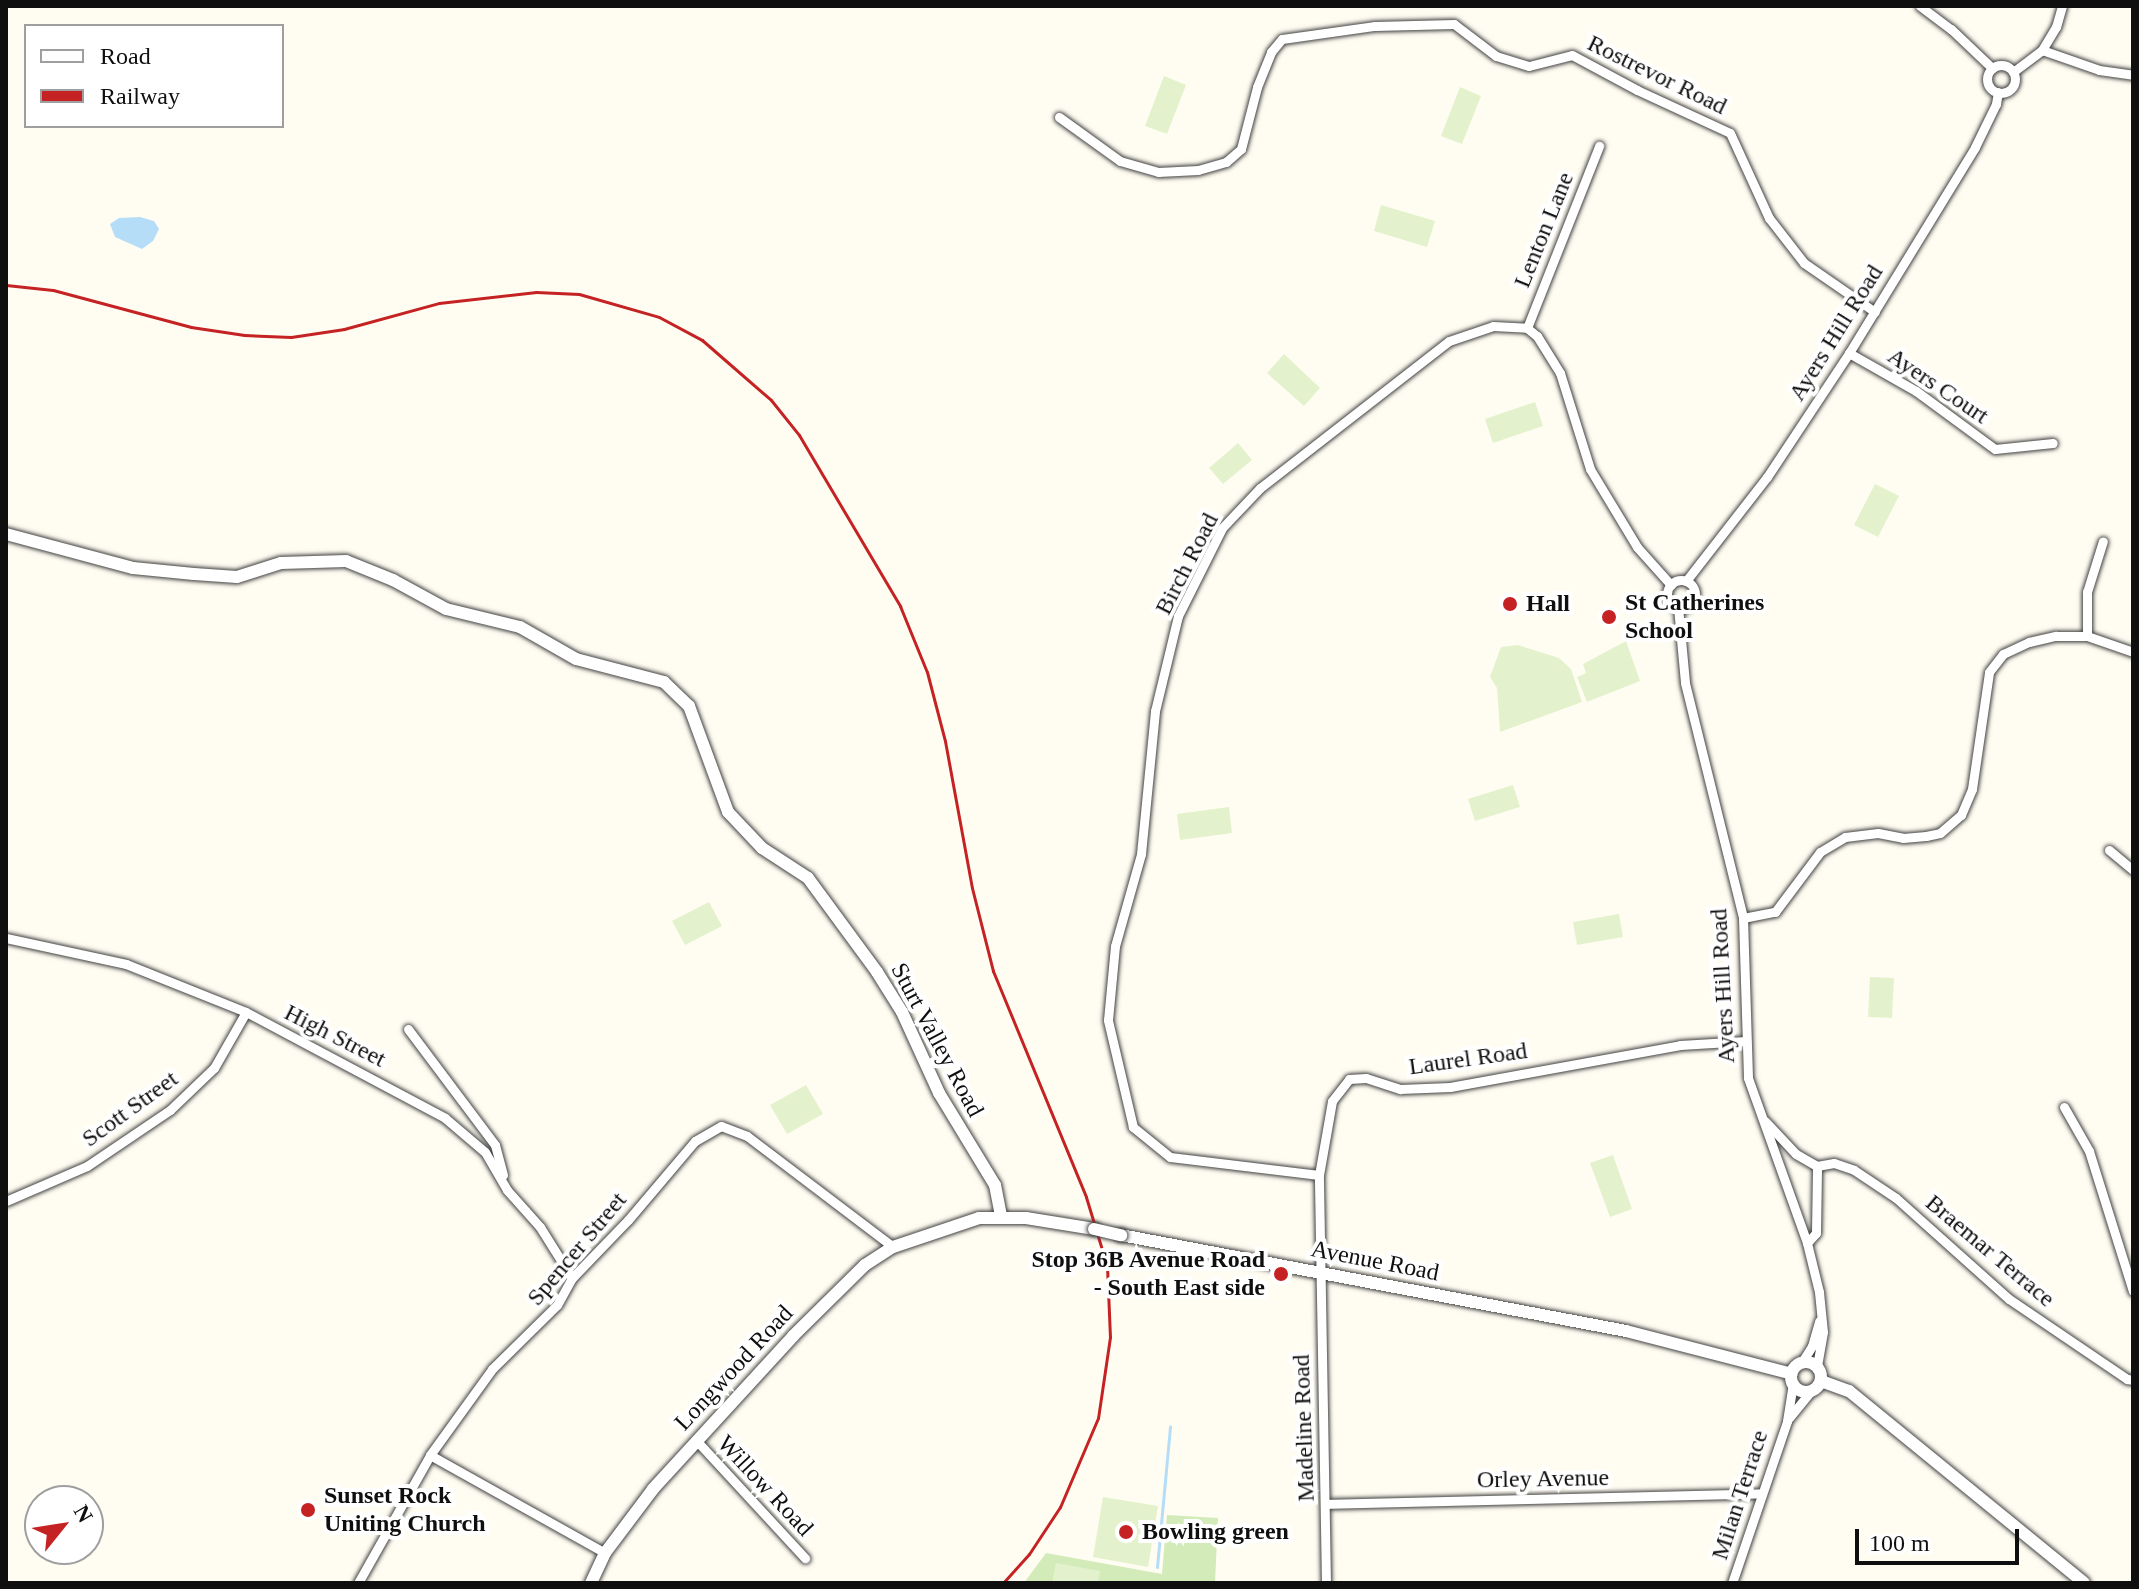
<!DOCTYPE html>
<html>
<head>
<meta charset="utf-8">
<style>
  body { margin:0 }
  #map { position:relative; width:2139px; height:1589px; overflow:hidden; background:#fffdf2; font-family:"Times New Roman",serif }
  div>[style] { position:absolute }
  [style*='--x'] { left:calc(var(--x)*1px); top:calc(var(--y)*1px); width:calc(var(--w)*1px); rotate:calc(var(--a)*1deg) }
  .green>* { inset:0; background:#d2ebb9 }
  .pitch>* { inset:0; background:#e3f2cc }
  .water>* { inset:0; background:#b5ddf8 }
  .stream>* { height:3px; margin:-1.5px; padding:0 1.5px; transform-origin:1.5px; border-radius:1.5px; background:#b5ddf8 }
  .roads { filter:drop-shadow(0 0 2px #424242) drop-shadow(0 0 2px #424242) }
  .minor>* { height:9px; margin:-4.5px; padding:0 4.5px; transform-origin:4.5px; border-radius:4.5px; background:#fff }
  .minor>.ring { margin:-4.5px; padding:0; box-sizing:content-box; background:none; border:9px solid #fff; border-radius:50% }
  .tertiary>* { height:12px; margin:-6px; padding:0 6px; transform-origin:6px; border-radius:6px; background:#fff }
  .tertiary>.ring { margin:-6px; padding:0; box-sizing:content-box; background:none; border:12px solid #fff; border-radius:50% }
  .rail>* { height:3px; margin:-1.5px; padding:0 1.5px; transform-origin:1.5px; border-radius:1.5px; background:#c52224 }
  .bridges { filter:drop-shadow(0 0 2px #424242) drop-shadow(0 0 2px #424242) }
  .tertiary-bridge>* { height:12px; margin:-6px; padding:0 6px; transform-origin:6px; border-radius:6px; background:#fff }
  .dots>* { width:22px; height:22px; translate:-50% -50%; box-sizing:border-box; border:4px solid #fff; border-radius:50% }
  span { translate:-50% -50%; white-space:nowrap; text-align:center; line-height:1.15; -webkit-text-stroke:8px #fff; paint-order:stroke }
  .street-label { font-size:24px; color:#0f0f0f }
  .poi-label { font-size:24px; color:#0f0f0f; font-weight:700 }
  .left { translate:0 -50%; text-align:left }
  .right { translate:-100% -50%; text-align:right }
  .frame { position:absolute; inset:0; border:8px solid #0f0f0f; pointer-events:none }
  .legend { position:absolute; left:24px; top:24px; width:260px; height:104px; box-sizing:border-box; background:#fff; border:2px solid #9f9f9f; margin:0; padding:10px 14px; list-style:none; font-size:24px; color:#0f0f0f }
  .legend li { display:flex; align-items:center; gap:16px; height:40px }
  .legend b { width:40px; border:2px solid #9f9f9f }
  .north { position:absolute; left:24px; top:1485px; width:80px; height:80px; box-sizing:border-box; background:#fff; border:2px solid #9f9f9f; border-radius:50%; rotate:60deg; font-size:22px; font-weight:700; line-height:32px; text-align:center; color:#0f0f0f }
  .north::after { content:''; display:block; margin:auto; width:28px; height:36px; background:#c52224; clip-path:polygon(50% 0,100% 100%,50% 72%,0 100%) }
  .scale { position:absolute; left:1855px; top:1529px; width:164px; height:36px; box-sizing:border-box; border:4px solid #0f0f0f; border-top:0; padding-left:10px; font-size:24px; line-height:28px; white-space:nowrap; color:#0f0f0f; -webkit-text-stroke:6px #fff; paint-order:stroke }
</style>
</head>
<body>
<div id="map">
  <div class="green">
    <div style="clip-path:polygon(1167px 1515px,1218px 1518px,1215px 1583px,1024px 1583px,1046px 1553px,1162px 1574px)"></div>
  </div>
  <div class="pitch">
    <div style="clip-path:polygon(1164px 76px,1186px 85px,1167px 134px,1145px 126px)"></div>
    <div style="clip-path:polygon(1460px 87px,1481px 96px,1462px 144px,1441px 136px)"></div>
    <div style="clip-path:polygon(1381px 205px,1435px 221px,1427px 247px,1374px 231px)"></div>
    <div style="clip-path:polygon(1284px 354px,1320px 388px,1304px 406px,1267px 373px)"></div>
    <div style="clip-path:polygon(1535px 402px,1543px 426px,1493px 443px,1485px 419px)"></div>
    <div style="clip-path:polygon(1238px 443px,1252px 460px,1223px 484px,1209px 468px)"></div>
    <div style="clip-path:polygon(1875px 484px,1899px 496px,1878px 537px,1854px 525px)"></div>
    <div style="clip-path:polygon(1626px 641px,1640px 681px,1587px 702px,1577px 677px,1586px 673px,1583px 664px)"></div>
    <div style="clip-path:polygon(1518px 645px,1559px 658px,1571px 669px,1582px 702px,1500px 732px,1497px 688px,1490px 677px,1501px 647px)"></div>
    <div style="clip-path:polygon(1513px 785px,1520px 807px,1475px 821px,1468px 799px)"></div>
    <div style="clip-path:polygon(1229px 807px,1232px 833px,1180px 840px,1177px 814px)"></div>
    <div style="clip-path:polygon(709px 902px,722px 926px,685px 945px,672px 921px)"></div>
    <div style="clip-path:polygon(1619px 914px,1623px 937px,1577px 945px,1573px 922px)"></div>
    <div style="clip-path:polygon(1870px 977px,1894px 978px,1892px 1018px,1868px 1017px)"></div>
    <div style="clip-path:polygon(806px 1085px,823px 1114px,787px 1134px,770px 1105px)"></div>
    <div style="clip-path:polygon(1613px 1155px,1632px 1209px,1610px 1217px,1590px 1163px)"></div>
    <div style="clip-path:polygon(1103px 1497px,1158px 1506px,1148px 1567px,1093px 1557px)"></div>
    <div style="clip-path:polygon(1056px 1563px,1100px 1571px,1098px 1583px,1052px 1583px)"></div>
  </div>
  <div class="water">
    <div style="clip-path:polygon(140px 217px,154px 221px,159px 229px,153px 241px,142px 249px,115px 237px,110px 224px,119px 218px)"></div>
  </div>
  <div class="stream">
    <div style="--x:1157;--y:1567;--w:141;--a:-84.7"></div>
  </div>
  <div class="roads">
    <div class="minor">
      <div style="--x:1920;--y:6;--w:39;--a:37"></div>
      <div style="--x:1951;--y:29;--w:57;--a:43.6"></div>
      <div style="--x:2042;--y:50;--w:60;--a:19.3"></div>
      <div style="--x:2099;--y:70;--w:34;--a:8"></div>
      <div class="ring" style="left:1987px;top:65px;width:19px;height:19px"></div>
      <div style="--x:2013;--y:72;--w:36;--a:-37"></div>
      <div style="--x:2042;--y:50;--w:27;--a:-59"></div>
      <div style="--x:2056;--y:27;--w:22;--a:-74"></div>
      <div style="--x:1059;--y:117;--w:75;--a:35.8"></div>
      <div style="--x:1120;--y:161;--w:40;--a:16"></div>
      <div style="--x:1158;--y:172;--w:40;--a:-2.9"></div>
      <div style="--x:1198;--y:170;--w:29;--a:-16"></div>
      <div style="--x:1226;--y:162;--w:20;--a:-41"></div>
      <div style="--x:1241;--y:149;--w:64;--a:-75.5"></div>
      <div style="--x:1257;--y:87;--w:38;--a:-68"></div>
      <div style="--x:1271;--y:52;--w:17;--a:-50"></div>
      <div style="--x:1282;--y:39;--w:94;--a:-8"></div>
      <div style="--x:1375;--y:26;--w:79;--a:-1.5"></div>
      <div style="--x:1454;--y:24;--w:53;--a:37.3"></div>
      <div style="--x:1496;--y:56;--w:34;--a:17"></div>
      <div style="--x:1529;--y:66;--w:44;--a:-14.3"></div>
      <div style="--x:1572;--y:55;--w:74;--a:28.3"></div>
      <div style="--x:1637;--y:90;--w:102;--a:24.8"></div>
      <div style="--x:1730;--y:133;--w:94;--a:65.4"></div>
      <div style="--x:1769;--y:218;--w:57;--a:52.1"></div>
      <div style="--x:1804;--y:263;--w:86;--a:34.6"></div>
      <div style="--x:1527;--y:328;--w:196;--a:-68.4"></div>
      <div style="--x:1849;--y:353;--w:77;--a:29.6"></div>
      <div style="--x:1916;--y:391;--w:98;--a:36.3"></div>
      <div style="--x:1995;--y:449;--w:58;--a:-5.9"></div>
      <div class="ring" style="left:1667px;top:580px;width:19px;height:19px"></div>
      <div style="--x:1686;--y:581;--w:132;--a:-52.1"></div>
      <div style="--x:1767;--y:477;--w:149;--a:-56.5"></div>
      <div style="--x:1849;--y:353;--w:241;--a:-58.5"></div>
      <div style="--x:1975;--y:147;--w:48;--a:-64"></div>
      <div style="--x:1996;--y:104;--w:12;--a:-81"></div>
      <div style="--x:1678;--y:607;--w:76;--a:84.7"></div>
      <div style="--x:1685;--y:683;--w:242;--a:76.1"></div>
      <div style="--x:1743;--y:918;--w:160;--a:88.2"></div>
      <div style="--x:1748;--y:1078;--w:175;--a:70.3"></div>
      <div style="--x:1807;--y:1243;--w:50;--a:76.2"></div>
      <div style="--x:1819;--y:1292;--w:40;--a:84.3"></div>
      <div style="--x:1823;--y:1332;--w:35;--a:100"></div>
      <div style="--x:2087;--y:636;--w:49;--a:19.2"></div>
      <div style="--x:2109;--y:850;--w:31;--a:40"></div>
      <div style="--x:1743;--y:918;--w:33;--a:-11"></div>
      <div style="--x:1775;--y:912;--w:75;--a:-53.1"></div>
      <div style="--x:1820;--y:852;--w:29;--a:-31"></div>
      <div style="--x:1845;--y:837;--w:33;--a:-7"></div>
      <div style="--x:1878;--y:833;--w:25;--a:11"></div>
      <div style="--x:1903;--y:838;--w:23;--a:-5"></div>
      <div style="--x:1926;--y:836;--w:14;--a:-12"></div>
      <div style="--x:1940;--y:833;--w:28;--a:-41"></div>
      <div style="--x:1961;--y:815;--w:28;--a:-67"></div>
      <div style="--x:1972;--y:789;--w:118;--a:-81.7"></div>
      <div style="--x:1989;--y:672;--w:23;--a:-52"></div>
      <div style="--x:2003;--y:654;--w:29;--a:-25"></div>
      <div style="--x:2029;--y:642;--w:28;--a:-13"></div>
      <div style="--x:2056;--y:636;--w:31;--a:0"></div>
      <div style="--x:2087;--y:636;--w:44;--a:-90"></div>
      <div style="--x:2087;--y:592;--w:53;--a:-72.6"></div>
      <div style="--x:6;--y:938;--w:123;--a:12.2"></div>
      <div style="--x:126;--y:964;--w:129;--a:21.8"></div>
      <div style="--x:246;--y:1012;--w:225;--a:28"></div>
      <div style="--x:445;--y:1118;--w:52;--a:40.4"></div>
      <div style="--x:485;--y:1152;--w:44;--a:59.9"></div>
      <div style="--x:507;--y:1190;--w:50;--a:48.3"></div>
      <div style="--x:540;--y:1227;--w:60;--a:57.9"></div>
      <div style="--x:408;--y:1029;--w:145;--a:53.1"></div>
      <div style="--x:495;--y:1145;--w:31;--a:75"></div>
      <div style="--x:2064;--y:1107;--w:51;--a:60.4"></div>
      <div style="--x:2089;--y:1151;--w:147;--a:72.6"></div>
      <div style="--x:1765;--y:1121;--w:45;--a:46.8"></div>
      <div style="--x:1796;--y:1154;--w:24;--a:30"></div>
      <div style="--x:1319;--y:1175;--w:150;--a:-173.1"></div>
      <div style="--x:1170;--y:1157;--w:48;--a:-141"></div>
      <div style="--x:1133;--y:1127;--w:110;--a:-103.2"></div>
      <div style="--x:1108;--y:1020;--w:74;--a:-84.6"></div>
      <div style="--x:1115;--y:946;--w:96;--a:-74.2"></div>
      <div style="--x:1141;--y:854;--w:144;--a:-84.4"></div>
      <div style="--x:1155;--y:711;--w:98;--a:-76.4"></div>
      <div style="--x:1178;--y:616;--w:98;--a:-63.4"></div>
      <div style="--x:1222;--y:528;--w:55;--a:-46.5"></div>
      <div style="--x:1260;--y:488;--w:239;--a:-37.9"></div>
      <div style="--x:1449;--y:341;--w:46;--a:-18.8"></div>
      <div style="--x:1493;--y:326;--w:34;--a:3"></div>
      <div style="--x:1527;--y:328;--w:13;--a:39"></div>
      <div style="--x:1537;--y:336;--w:44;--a:58.1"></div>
      <div style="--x:1560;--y:373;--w:101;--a:72.6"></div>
      <div style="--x:1590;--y:469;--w:91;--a:58.9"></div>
      <div style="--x:1637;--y:547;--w:51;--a:48.2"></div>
      <div style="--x:6;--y:1201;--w:88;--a:-23.4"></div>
      <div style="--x:87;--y:1166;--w:100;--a:-34"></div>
      <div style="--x:170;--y:1110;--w:61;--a:-43.7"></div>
      <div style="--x:214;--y:1068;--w:64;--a:-60.3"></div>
      <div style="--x:1807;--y:1243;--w:13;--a:-48"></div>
      <div style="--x:1816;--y:1233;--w:67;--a:-89.1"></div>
      <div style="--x:1817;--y:1166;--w:17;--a:-10"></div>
      <div style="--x:1834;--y:1163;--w:21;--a:19"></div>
      <div style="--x:1854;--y:1170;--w:50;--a:33.7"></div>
      <div style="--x:1896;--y:1198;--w:152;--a:41.8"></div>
      <div style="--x:2009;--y:1299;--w:143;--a:34.1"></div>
      <div style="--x:2127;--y:1379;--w:6;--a:9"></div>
      <div style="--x:1802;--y:1362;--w:19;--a:-58"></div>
      <div style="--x:1812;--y:1346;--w:26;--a:-74"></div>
      <div style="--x:1789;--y:1418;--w:35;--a:-51"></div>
      <div style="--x:696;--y:1440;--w:161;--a:47.3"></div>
      <div style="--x:430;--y:1455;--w:201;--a:29.2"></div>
      <div style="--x:1326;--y:1504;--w:436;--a:-1.4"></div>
      <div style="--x:358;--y:1583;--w:147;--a:-60.6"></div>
      <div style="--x:430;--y:1455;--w:106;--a:-54.2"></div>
      <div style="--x:492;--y:1369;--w:91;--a:-44.6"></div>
      <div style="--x:557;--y:1305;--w:31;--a:-61"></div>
      <div style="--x:572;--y:1278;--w:81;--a:-46"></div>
      <div style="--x:628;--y:1220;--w:104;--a:-49.7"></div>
      <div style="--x:695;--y:1141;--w:30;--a:-30"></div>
      <div style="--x:721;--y:1126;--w:28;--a:21"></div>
      <div style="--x:747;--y:1136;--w:183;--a:37.2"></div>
      <div style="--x:1326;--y:1583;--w:408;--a:-91"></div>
      <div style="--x:1319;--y:1175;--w:75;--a:-80"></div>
      <div style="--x:1332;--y:1101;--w:28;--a:-52"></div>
      <div style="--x:1349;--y:1079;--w:17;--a:-3"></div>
      <div style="--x:1366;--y:1078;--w:36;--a:18"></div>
      <div style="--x:1400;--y:1089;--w:50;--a:-2.3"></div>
      <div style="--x:1450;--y:1087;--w:234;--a:-10.3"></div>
      <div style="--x:1680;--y:1045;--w:66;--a:-3.5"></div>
      <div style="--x:1732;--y:1583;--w:171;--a:-71.2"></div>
      <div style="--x:1787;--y:1421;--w:37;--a:-81"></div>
    </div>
    <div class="tertiary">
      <div style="--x:6;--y:534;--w:131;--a:15"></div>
      <div style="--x:133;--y:568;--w:61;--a:5.6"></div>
      <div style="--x:194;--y:574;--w:43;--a:4"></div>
      <div style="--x:237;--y:577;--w:46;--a:-17.7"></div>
      <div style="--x:281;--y:563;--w:65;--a:-1.8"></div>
      <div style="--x:346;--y:561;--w:51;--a:22"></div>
      <div style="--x:393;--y:580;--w:60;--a:28.7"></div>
      <div style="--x:446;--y:609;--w:76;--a:13.7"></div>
      <div style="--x:520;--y:627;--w:64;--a:29.7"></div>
      <div style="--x:576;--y:659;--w:91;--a:14.6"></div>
      <div style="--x:664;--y:682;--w:35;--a:44"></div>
      <div style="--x:689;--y:706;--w:113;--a:69.8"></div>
      <div style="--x:728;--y:812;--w:50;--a:46.6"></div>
      <div style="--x:762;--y:848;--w:55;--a:33.1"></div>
      <div style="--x:808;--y:878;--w:117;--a:53.7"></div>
      <div style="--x:877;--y:972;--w:47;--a:58"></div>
      <div style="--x:902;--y:1012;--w:89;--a:65.4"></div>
      <div style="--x:939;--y:1093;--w:108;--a:58.7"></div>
      <div style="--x:995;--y:1185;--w:32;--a:79"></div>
      <div style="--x:1121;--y:1235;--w:514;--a:10.76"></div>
      <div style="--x:1626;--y:1331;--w:171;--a:14.5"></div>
      <div class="ring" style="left:1791px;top:1362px;width:18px;height:18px"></div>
      <div style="--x:1821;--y:1381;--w:30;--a:20"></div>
      <div style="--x:1849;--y:1391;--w:303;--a:39.2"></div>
      <div style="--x:591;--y:1583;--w:33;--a:-65"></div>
      <div style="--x:605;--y:1553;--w:80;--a:-53.1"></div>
      <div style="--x:653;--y:1489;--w:207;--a:-47.5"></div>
      <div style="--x:793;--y:1336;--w:101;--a:-44.6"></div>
      <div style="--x:865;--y:1265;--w:33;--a:-33"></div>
      <div style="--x:893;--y:1247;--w:91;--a:-18.6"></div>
      <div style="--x:979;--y:1218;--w:47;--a:0"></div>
      <div style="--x:1026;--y:1218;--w:69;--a:9.2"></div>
    </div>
  </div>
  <div class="rail">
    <div style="--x:6;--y:285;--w:47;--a:6.1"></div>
    <div style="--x:53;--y:290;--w:143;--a:15"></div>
    <div style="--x:191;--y:327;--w:54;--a:8.6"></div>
    <div style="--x:244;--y:335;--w:47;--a:2.4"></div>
    <div style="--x:291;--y:337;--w:54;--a:-8.6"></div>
    <div style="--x:344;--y:329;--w:98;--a:-15.3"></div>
    <div style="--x:439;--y:303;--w:98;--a:-6.5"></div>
    <div style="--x:536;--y:292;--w:43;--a:2.7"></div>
    <div style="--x:579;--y:294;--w:83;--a:16"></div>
    <div style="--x:659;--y:317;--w:49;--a:28.1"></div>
    <div style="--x:702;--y:340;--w:91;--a:41"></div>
    <div style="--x:771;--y:400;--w:45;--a:51.3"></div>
    <div style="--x:799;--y:435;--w:199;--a:59.4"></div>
    <div style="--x:900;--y:606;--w:71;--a:67.8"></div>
    <div style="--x:927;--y:672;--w:71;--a:75.4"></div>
    <div style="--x:945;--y:741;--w:149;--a:79.6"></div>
    <div style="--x:972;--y:888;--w:86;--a:75.8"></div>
    <div style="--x:993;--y:971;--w:244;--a:67.6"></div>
    <div style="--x:1086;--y:1197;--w:72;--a:73.1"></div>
    <div style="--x:1107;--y:1266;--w:71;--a:87.6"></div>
    <div style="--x:1110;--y:1337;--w:82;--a:98.4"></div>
    <div style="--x:1098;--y:1418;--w:97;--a:113.1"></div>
    <div style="--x:1060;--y:1507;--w:56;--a:123.4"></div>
    <div style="--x:1029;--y:1554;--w:39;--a:132"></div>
  </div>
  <div class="bridges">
    <div class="tertiary-bridge">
      <div style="--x:1094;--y:1229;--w:28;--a:13"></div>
    </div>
  </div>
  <div class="dots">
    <div style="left:1510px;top:604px;background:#c52224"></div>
    <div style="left:1609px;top:617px;background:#c52224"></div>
    <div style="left:1281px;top:1274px;background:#c52224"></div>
    <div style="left:308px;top:1510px;background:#c52224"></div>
    <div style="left:1126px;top:1532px;background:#c52224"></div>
  </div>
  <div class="street-label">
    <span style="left:1657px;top:75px;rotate:26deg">Rostrevor Road</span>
    <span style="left:1544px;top:230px;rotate:-68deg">Lenton Lane</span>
    <span style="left:1836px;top:333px;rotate:-58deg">Ayers Hill Road</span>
    <span style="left:1938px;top:386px;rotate:34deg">Ayers Court</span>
    <span style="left:1187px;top:564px;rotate:-63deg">Birch Road</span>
    <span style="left:1723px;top:986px;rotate:-93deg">Ayers Hill Road</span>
    <span style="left:335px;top:1036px;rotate:27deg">High Street</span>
    <span style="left:937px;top:1040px;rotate:62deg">Sturt Valley Road</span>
    <span style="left:1468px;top:1059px;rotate:-8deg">Laurel Road</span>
    <span style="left:130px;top:1109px;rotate:-36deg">Scott Street</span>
    <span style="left:577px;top:1249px;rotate:-50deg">Spencer Street</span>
    <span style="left:1990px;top:1251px;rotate:40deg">Braemar Terrace</span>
    <span style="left:1375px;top:1261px;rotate:11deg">Avenue Road</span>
    <span style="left:734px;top:1368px;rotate:-47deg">Longwood Road</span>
    <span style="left:1304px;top:1428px;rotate:-92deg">Madeline Road</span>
    <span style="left:1543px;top:1479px;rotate:-1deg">Orley Avenue</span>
    <span style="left:765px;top:1486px;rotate:47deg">Willow Road</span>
    <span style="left:1740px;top:1495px;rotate:-72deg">Milan Terrace</span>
  </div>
  <div class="poi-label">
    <span class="left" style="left:1625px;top:617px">St Catherines<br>School</span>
    <span class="left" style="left:1526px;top:604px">Hall</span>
    <span class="right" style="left:1265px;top:1274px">Stop 36B Avenue Road<br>- South East side</span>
    <span class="left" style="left:324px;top:1510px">Sunset Rock<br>Uniting Church</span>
    <span class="left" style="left:1142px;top:1532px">Bowling green</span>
  </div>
  <div class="frame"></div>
  <ul class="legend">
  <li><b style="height:10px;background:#fff"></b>Road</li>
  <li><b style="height:10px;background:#c52224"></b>Railway</li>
  </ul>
  <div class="north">N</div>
  <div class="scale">100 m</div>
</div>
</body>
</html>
